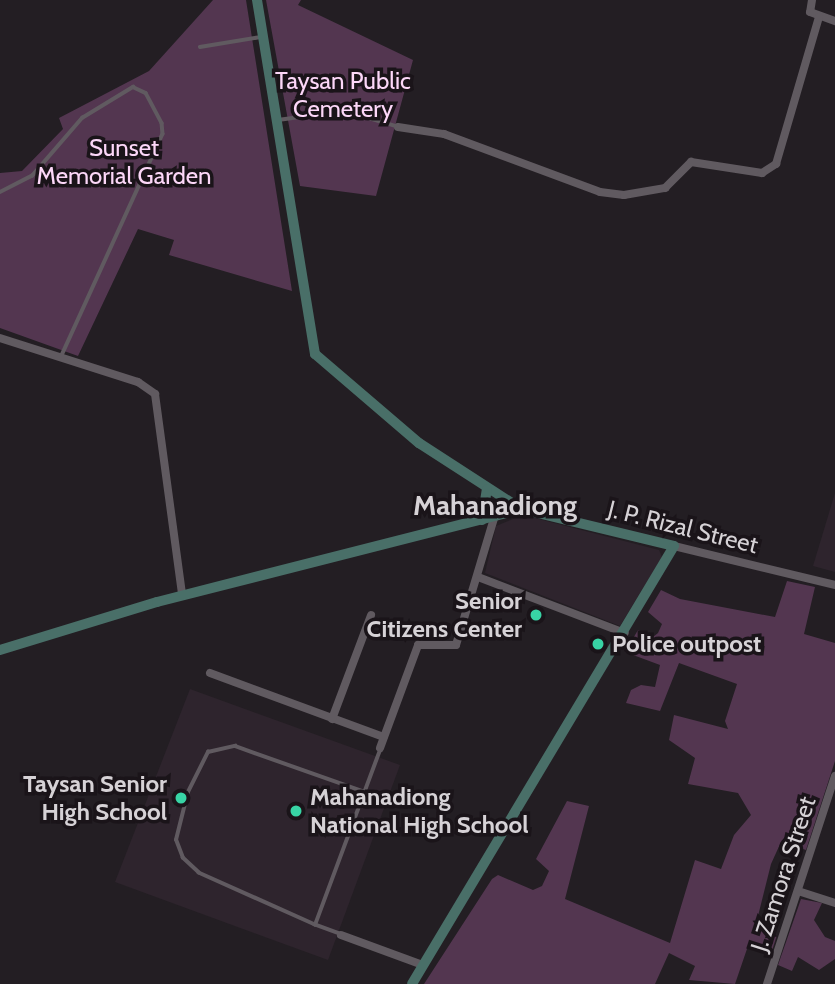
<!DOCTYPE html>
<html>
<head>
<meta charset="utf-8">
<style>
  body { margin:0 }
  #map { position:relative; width:835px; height:984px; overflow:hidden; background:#231e23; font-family:Cabin,sans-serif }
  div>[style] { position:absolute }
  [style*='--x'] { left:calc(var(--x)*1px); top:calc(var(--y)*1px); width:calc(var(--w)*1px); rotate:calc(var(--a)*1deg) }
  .built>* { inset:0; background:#2e242d }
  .green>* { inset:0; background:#533650 }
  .lane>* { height:3.5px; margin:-1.75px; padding:0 1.75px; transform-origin:1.75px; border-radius:1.75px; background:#605a60 }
  .street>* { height:8px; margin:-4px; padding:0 4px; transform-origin:4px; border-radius:4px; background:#605a60 }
  .secondary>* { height:10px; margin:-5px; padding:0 5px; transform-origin:5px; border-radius:5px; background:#496f68 }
  .dots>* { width:19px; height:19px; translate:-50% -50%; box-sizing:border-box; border:4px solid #1a1419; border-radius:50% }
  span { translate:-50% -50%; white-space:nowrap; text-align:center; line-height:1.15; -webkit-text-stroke:7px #1a1419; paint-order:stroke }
  .park-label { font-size:24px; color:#fcd7f8 }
  .street-label { font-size:24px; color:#d6d2d6 }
  .poi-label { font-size:24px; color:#d6d2d6; font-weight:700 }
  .right { translate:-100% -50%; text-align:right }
  .left { translate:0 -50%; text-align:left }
  .quarter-label { font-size:28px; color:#d6d2d6; font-weight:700 }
</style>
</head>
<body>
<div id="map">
  <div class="built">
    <div style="clip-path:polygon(835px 493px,835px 572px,813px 566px)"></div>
    <div style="clip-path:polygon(523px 515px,659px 550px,662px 557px,620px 626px,485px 573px,496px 526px)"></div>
    <div style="clip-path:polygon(190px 689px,400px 765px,328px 960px,115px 882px)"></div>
  </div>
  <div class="green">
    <div style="clip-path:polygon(213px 0,246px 0,292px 291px,169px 255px,174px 240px,138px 229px,78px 356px,0 328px,0 173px,22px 171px,63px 129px,59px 118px,149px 71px)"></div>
    <div style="clip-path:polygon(266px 0,301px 0,298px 5px,413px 60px,376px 196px,300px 186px)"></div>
    <div style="clip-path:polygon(787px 581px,815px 587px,804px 634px,835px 643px,835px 761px,806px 850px,781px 842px,771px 864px,755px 928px,777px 935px,771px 954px,748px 946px,735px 984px,689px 980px,695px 966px,669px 953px,655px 984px,424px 984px,492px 879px,498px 875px,533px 890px,542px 886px,549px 871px,536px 859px,567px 801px,589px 806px,565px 899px,670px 943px,695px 860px,721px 869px,734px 835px,751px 815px,738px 793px,688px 784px,695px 758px,669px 740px,674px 715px,728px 729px,725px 721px,737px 684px,679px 663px,660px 711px,626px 703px,631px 690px,641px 685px,655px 687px,660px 665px,625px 652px,638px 630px,653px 637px,658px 633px,662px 624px,648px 612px,661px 590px,680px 599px,775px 617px)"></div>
    <div style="clip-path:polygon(801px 899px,822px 903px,814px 920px,825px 937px,835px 941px,835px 959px,819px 970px,798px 957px,792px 971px,778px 965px)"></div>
  </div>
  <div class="lane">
    <div style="--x:200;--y:47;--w:62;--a:-9.3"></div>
    <div style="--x:278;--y:120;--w:68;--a:-7.7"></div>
    <div style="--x:345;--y:111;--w:53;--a:16.4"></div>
    <div style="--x:0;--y:192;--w:36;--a:-27"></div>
    <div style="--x:32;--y:176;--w:77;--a:-49.2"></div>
    <div style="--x:82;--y:118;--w:60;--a:-31.3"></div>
    <div style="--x:133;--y:87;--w:14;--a:25"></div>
    <div style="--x:146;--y:93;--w:34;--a:62"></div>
    <div style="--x:162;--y:123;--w:11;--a:85"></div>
    <div style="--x:163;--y:134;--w:244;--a:114.5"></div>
    <div style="--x:315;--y:925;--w:127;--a:-155.9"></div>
    <div style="--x:199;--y:873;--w:22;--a:-137"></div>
    <div style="--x:183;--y:858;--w:19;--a:-111"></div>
    <div style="--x:176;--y:840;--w:49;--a:-76"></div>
    <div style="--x:188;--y:792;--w:45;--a:-63.4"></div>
    <div style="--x:208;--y:752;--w:28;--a:-13"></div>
    <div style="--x:235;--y:746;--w:138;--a:19.5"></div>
    <div style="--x:340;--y:934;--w:27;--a:-160"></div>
    <div style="--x:315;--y:925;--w:187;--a:-69.6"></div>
  </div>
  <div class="street">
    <div style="--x:812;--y:0;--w:12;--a:99"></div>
    <div style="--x:810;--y:12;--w:27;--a:20"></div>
    <div style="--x:398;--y:127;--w:47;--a:8.7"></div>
    <div style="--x:444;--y:134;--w:166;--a:20.4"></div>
    <div style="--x:600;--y:192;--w:24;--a:7"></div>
    <div style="--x:624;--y:195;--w:42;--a:-9.7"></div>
    <div style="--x:665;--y:188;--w:37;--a:-45"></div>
    <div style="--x:691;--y:162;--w:72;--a:8.8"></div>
    <div style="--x:762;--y:173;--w:17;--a:-33"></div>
    <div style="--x:776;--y:164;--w:153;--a:-73.7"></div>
    <div style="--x:0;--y:338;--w:145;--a:17.7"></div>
    <div style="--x:138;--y:382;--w:21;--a:35"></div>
    <div style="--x:155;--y:394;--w:203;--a:82.3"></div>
    <div style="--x:674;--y:546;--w:166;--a:13.6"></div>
    <div style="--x:478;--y:577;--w:157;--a:20.9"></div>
    <div style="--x:210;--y:673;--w:185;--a:20.2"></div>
    <div style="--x:332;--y:719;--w:111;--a:-69.4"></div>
    <div style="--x:380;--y:748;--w:110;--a:-69.7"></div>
    <div style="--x:418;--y:645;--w:38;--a:0"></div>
    <div style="--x:456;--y:645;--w:136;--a:-73.3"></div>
    <div style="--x:798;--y:891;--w:39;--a:18"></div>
    <div style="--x:341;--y:935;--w:87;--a:20.1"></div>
    <div style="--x:767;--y:984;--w:219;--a:-71.9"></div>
  </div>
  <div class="secondary">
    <div style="--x:257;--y:0;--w:359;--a:80.7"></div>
    <div style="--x:315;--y:354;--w:137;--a:40.6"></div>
    <div style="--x:419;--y:443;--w:121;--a:32.9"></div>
    <div style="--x:482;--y:520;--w:31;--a:-81"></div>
    <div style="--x:0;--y:650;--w:164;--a:-17"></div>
    <div style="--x:157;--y:602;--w:376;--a:-14.3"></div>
    <div style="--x:521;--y:509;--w:157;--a:13.6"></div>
    <div style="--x:674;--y:546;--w:510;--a:120.89"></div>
  </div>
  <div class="dots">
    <div style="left:536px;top:615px;background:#38d4a5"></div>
    <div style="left:598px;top:644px;background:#38d4a5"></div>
    <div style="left:181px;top:798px;background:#38d4a5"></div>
    <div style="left:296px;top:811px;background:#38d4a5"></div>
  </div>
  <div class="park-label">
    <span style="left:343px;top:95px">Taysan Public<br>Cemetery</span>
    <span style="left:124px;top:162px">Sunset<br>Memorial Garden</span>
  </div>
  <div class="street-label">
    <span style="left:683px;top:527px;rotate:14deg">J. P. Rizal Street</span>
    <span style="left:783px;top:874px;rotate:-72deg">J. Zamora Street</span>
  </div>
  <div class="poi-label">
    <span class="right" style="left:522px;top:615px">Senior<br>Citizens Center</span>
    <span class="left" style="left:612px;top:644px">Police outpost</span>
    <span class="right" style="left:167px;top:798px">Taysan Senior<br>High School</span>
    <span class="left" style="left:310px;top:811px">Mahanadiong<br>National High School</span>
  </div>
  <div class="quarter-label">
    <span style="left:495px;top:505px">Mahanadiong</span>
  </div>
</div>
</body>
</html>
